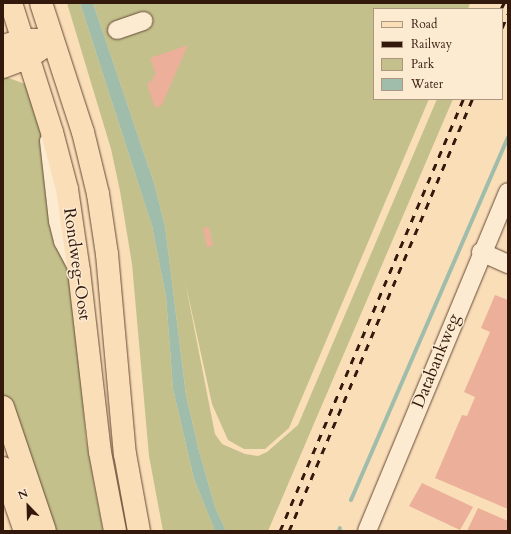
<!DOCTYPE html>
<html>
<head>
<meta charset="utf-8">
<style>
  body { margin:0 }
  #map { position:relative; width:511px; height:534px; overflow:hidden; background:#fadeb8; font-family:Cardo,serif }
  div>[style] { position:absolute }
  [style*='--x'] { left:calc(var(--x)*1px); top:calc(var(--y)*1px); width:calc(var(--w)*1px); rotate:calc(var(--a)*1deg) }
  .green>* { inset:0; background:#c3c08b }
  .water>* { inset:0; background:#9fbdaa }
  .stream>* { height:4px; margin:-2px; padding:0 2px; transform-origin:2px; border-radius:2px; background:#9fbdaa }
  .building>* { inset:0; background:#ebaf9a }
  .roads { filter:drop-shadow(0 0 1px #654a37) drop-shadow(0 0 1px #654a37) }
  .minor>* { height:18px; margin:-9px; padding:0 9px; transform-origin:9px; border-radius:9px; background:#fcead1 }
  .major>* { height:22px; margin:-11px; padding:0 11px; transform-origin:11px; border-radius:11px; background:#fadeb8 }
  .rail>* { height:3px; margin-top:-1.5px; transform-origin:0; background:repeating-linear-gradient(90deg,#33180c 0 7px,transparent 0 14px) }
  span { translate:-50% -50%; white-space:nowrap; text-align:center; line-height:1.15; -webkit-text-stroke:3px #fcead1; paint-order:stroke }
  .street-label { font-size:17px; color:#33180c }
  .frame { position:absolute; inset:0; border:4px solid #33180c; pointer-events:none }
  .legend { position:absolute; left:373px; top:8px; width:130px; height:92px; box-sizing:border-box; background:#fcead1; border:1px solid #ac9682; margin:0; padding:5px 7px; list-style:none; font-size:12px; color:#33180c }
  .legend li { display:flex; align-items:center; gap:8px; height:20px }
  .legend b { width:20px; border:1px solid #ac9682 }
  .north { position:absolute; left:8px; top:486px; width:40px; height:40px; -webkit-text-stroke:3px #fcead1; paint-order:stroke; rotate:337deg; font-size:11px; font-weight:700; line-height:16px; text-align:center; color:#33180c }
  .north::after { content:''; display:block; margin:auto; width:14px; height:18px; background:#33180c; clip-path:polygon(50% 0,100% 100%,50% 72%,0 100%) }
</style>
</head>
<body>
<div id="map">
  <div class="green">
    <div style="clip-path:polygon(67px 3px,80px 3px,152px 226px,166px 297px,173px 389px,194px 479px,215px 531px,163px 531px,149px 456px,132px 264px,120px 191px,111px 149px)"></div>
    <div style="clip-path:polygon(93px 3px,470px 3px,468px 9px,374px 9px,374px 99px,429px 99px,289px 428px,265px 449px,244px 449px,228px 440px,212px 404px,185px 281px,215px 434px,222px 444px,245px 454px,258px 456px,267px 452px,298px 425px,437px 99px,453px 99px,268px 531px,226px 531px,215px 507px,199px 451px,186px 395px,165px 226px,155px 186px)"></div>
    <div style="clip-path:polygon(6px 77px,25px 84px,51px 157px,72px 278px,86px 439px,103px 531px,50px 531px,3px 396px,3px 78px)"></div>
  </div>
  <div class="water">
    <div style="clip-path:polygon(80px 3px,93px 3px,155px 186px,165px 226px,186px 395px,199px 451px,215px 507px,226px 531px,215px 531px,194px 479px,173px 389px,166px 297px,152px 226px)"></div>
  </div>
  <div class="stream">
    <div style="--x:351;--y:500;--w:395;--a:-66.6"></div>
    <div style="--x:339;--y:531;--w:3;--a:-72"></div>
  </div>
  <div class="building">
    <div style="clip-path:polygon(188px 45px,162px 105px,155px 108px,148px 88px,148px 82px,154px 80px,152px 76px,156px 75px,150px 58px)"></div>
    <div style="clip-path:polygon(209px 227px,213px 246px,207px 247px,203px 228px)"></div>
    <div style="clip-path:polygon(495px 295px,508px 300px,508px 509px,435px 478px,462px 415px,467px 416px,475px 397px,464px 392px,490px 332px,481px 328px)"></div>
    <div style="clip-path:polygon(422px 483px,473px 507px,460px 530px,409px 506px)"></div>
    <div style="clip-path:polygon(478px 508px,508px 521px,508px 531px,467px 531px)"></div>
  </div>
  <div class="roads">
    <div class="minor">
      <div style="--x:117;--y:30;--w:28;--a:-19"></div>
      <div style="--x:49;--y:141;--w:81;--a:83.6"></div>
      <div style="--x:58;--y:221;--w:21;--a:76"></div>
      <div style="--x:63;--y:241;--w:26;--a:62"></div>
      <div style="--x:481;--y:252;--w:30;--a:24"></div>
      <div style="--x:367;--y:531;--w:367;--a:-67.4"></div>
    </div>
    <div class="major">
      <div style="--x:11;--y:3;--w:135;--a:72.4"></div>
      <div style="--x:52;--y:132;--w:59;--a:75.3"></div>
      <div style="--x:67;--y:189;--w:83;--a:81.7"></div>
      <div style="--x:79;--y:271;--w:182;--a:83.4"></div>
      <div style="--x:100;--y:452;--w:80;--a:79.2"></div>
      <div style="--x:41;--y:3;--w:136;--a:72"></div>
      <div style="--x:83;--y:132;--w:64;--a:76.4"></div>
      <div style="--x:98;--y:194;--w:61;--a:81.5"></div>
      <div style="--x:107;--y:254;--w:201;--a:84.9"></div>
      <div style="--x:125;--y:454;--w:78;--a:79.7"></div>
      <div style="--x:3;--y:46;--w:21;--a:-17"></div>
      <div style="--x:23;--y:40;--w:15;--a:0"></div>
      <div style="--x:3;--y:67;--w:28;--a:-21"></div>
      <div style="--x:29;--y:57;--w:14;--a:-34"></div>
      <div style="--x:3;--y:407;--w:131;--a:71.3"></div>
      <div style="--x:3;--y:468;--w:67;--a:70.8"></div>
    </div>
  </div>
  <div class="rail">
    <div style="--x:501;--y:9;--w:7;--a:-63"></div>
    <div style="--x:502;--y:28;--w:15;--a:-67"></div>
    <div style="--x:280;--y:531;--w:469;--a:-67"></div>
    <div style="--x:289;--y:531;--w:469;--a:-67"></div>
  </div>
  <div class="street-label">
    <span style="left:77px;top:264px;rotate:82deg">Rondweg-Oost</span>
    <span style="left:436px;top:361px;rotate:-68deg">Databankweg</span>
  </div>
  <div class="frame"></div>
  <ul class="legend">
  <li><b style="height:5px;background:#fadeb8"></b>Road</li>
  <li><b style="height:5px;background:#33180c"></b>Railway</li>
  <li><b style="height:11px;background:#c3c08b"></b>Park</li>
  <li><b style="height:11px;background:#9fbdaa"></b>Water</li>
  </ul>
  <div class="north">N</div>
</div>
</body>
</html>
